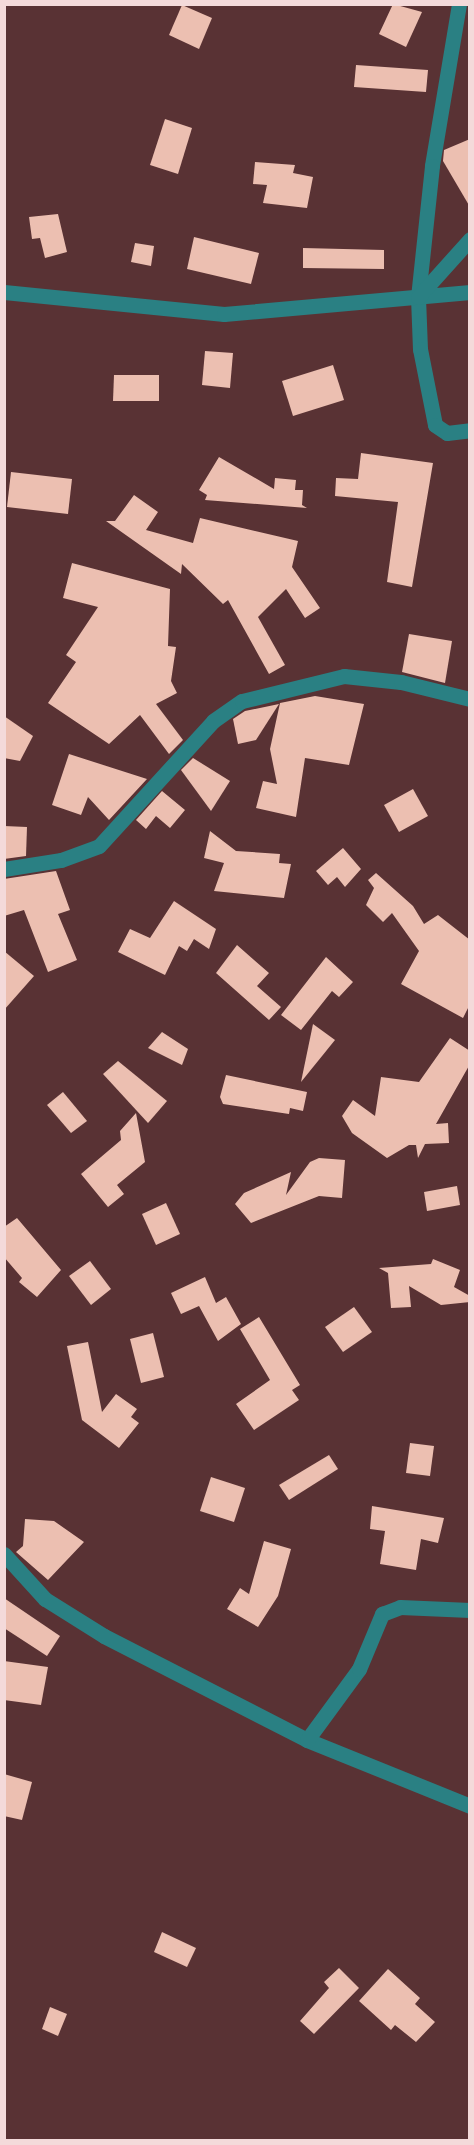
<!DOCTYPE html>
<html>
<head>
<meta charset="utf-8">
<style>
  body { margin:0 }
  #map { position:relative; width:474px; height:2145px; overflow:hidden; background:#593234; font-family:"Nunito Sans",sans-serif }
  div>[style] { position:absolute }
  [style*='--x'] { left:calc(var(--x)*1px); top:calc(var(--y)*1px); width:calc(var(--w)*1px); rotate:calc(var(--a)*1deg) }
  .building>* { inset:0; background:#ecbfb1 }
  .minor>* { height:15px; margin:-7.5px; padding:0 7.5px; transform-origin:7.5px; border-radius:7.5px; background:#2a8083 }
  span { translate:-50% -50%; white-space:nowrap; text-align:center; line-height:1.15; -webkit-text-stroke:6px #322020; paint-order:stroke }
  .frame { position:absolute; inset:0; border:6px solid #f4dada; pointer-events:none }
</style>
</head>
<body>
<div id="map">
  <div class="building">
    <div style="clip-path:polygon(393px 4px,422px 12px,406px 47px,379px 34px)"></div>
    <div style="clip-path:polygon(182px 5px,212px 18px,199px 49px,169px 35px)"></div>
    <div style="clip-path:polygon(356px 65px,428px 70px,426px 92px,354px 87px)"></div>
    <div style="clip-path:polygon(165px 119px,192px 128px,178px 174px,150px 165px)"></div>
    <div style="clip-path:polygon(470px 139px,470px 207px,443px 161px,444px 150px)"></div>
    <div style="clip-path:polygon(255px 162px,295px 165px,293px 173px,313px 177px,307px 208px,263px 203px,267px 185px,253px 184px)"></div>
    <div style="clip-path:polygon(58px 214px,67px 252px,45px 258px,40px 238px,32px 239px,29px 217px)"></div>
    <div style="clip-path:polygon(194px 237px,259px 253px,251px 284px,187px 269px)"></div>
    <div style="clip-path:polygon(135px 243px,154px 246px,151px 266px,131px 262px)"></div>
    <div style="clip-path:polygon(303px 248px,384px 250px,384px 269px,303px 268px)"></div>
    <div style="clip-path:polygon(205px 351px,233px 353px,230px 388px,202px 385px)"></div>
    <div style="clip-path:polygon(333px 365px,344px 400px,293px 416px,282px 381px)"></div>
    <div style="clip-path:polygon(114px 375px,159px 375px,159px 401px,113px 401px)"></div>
    <div style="clip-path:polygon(361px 453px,433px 463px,412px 587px,387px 582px,398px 502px,335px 496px,336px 478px,358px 479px)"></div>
    <div style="clip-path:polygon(219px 457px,274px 489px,275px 478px,296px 480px,295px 490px,303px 490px,302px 505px,307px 508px,205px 500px,207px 495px,199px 490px)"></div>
    <div style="clip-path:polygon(11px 472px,72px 479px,68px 514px,7px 507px)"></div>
    <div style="clip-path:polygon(134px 495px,158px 512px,146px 530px,193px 543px,200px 518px,298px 541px,292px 567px,320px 608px,305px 618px,286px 589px,258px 617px,285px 665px,269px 674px,228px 600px,223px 604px,182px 564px,181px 574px,106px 521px,115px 521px)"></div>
    <div style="clip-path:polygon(72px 563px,170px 589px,168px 646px,176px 647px,171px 681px,177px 693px,156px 704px,183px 740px,169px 754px,140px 715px,109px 744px,48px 703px,76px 662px,66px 655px,98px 607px,63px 598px)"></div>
    <div style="clip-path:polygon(409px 634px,452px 641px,445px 683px,402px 672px)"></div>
    <div style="clip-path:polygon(315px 696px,364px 704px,349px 765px,305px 758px,296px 817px,256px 808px,263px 781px,277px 784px,270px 749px,280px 703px)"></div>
    <div style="clip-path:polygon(279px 704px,256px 740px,238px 744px,233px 719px,245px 711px)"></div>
    <div style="clip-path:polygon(4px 716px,33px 736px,20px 761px,4px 758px)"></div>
    <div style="clip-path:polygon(69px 754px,147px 779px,109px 820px,88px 797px,81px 815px,52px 805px)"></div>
    <div style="clip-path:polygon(193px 758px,230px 781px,211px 811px,181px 770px)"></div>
    <div style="clip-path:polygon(413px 789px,428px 816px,399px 832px,384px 805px)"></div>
    <div style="clip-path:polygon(162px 791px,185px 810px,170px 828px,156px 816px,146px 829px,136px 820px)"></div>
    <div style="clip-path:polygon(4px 826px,27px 827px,26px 856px,4px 859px)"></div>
    <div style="clip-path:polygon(210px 831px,236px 851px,280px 854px,279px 863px,291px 864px,284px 898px,214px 891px,224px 863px,204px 858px)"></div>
    <div style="clip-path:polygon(343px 848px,361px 869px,345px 887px,337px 877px,328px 885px,316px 871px)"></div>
    <div style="clip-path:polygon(56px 871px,70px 910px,58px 914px,77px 960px,48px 972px,24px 910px,4px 916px,4px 879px)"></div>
    <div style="clip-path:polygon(376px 873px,413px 906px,424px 924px,438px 915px,470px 940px,470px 1004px,463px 1018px,401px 984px,419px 951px,392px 913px,383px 922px,366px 905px,374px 888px,368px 880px)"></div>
    <div style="clip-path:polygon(174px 901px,216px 929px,209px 949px,194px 939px,187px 951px,179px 946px,165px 975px,118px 952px,130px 929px,150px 938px)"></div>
    <div style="clip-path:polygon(237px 945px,269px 973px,257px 986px,281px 1007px,269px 1020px,216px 973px)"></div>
    <div style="clip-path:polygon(4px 951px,34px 976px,4px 1010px)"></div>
    <div style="clip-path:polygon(326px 957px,353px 982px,339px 997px,332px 991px,301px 1030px,281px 1015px)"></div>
    <div style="clip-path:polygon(313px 1024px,335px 1040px,301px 1082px)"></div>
    <div style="clip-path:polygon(162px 1032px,188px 1049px,182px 1065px,148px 1048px)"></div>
    <div style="clip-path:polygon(450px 1038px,470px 1051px,470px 1064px,436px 1124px,448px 1123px,449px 1143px,425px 1144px,418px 1158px,416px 1145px,409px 1145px,387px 1158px,352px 1133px,342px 1116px,353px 1100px,375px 1116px,381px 1077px,419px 1082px)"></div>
    <div style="clip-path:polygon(118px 1061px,167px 1101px,148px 1123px,103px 1074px)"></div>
    <div style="clip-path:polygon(226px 1075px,307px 1092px,303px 1111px,290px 1108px,289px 1114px,223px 1104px,220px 1097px)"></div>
    <div style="clip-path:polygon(63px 1092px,87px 1121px,71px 1133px,47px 1105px)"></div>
    <div style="clip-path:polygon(136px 1113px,145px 1162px,117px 1185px,124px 1194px,108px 1207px,81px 1174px,121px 1140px,120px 1131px)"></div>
    <div style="clip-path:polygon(319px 1158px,345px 1160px,342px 1198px,319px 1196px,251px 1223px,235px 1204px,244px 1193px,291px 1172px,286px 1195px,310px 1162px)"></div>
    <div style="clip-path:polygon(457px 1186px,460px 1205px,427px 1211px,424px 1192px)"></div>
    <div style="clip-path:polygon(166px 1203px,180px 1234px,156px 1245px,142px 1214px)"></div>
    <div style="clip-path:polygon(17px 1218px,61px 1270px,37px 1297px,19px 1282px,22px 1278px,4px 1257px,4px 1227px)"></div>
    <div style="clip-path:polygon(433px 1259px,460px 1270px,454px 1287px,470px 1296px,470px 1302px,441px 1305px,409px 1286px,411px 1307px,391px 1308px,388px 1273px,379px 1268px,431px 1264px)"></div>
    <div style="clip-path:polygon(90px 1261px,111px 1289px,91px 1305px,69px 1276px)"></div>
    <div style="clip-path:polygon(205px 1277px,216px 1303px,226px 1297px,241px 1324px,218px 1341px,199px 1306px,181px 1314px,171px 1293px)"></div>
    <div style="clip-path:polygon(354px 1307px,372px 1332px,343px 1352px,325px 1327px)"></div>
    <div style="clip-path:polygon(259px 1317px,300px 1385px,292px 1390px,299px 1400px,254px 1430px,236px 1404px,270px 1380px,240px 1329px)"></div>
    <div style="clip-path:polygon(153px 1333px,164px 1377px,141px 1383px,130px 1339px)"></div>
    <div style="clip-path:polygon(88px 1342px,102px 1412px,116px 1394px,137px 1409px,131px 1417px,139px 1423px,119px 1448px,82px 1420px,67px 1346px)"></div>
    <div style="clip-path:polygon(410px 1443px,434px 1446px,430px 1476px,406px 1473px)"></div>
    <div style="clip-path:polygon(329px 1455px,338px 1469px,289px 1500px,279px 1485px)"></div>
    <div style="clip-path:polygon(211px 1477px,245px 1488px,234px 1522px,200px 1511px)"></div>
    <div style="clip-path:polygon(372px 1506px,444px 1518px,438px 1543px,421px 1539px,416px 1570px,380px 1564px,385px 1531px,370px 1529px)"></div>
    <div style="clip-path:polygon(25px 1519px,54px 1521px,84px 1542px,48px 1580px,16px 1552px,23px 1546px)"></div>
    <div style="clip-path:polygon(264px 1541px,291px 1549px,278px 1596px,258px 1627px,227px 1609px,240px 1588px,249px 1594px)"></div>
    <div style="clip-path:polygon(4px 1598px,60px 1636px,47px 1656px,4px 1628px)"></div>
    <div style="clip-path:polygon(4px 1661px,48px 1667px,41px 1705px,4px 1700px)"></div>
    <div style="clip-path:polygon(4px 1774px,32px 1782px,22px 1820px,4px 1816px)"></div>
    <div style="clip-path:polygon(162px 1932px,196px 1948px,187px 1967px,154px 1952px)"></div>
    <div style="clip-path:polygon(339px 1968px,359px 1988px,314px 2034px,300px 2021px,329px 1988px,324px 1982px)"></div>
    <div style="clip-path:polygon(388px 1969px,420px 1998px,415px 2004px,435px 2022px,416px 2042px,395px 2025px,391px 2030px,359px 2001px)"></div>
    <div style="clip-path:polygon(50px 2007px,67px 2014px,58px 2036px,42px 2029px)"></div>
  </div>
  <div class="minor">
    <div style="--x:459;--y:4;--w:164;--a:99.5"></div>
    <div style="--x:432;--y:166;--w:132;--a:96.1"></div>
    <div style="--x:418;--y:297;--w:52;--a:87.8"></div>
    <div style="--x:420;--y:349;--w:77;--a:78.8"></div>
    <div style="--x:435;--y:425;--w:14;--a:34"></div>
    <div style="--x:447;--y:433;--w:23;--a:-7"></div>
    <div style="--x:4;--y:292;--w:221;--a:5.7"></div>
    <div style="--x:224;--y:314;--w:247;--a:-5.1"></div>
    <div style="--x:418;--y:297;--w:78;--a:-48.1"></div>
    <div style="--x:4;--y:869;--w:58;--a:-9"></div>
    <div style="--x:61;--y:860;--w:40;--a:-20.2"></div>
    <div style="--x:99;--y:846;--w:169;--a:-47.6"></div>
    <div style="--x:213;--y:721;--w:35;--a:-35"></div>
    <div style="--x:242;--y:701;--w:105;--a:-13.8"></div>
    <div style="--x:344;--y:676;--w:57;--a:6"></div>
    <div style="--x:401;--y:682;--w:71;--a:13.8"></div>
    <div style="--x:4;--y:1554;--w:61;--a:47.7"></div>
    <div style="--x:45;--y:1599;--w:70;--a:32.1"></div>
    <div style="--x:104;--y:1636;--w:228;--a:27.1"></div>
    <div style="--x:307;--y:1740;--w:176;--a:22"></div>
    <div style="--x:307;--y:1740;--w:88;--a:-53.8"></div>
    <div style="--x:359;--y:1669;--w:60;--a:-67.3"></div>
    <div style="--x:382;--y:1614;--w:19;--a:-21"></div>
    <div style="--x:400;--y:1607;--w:70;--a:2.5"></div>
  </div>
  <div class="frame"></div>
</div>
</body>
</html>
